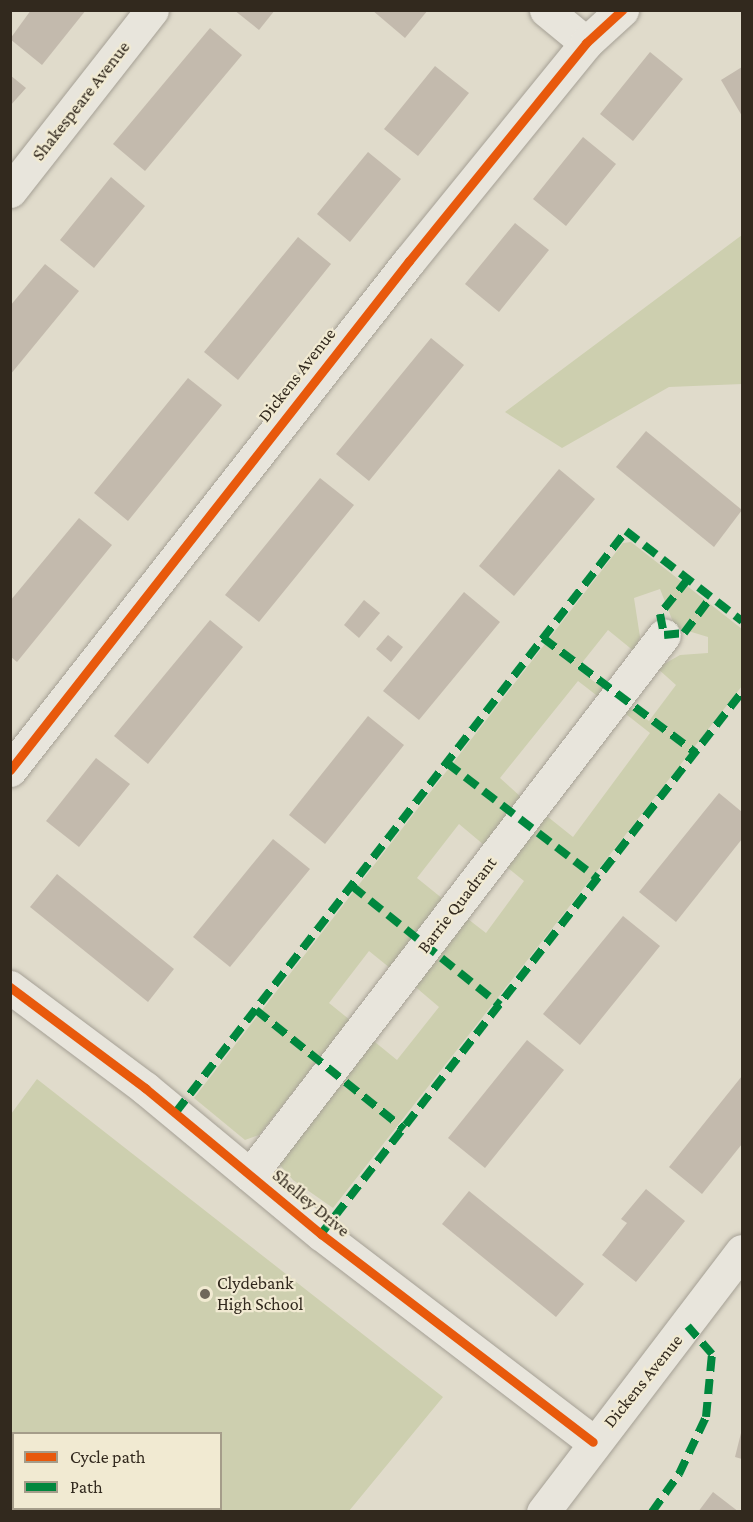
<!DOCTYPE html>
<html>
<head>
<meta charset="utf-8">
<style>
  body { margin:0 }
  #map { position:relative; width:753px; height:1522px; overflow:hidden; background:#e0dbcb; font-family:"Crimson Pro",serif }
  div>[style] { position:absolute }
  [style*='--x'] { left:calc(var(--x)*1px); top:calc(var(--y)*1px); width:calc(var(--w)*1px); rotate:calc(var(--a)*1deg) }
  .green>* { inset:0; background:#cdcfaf }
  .building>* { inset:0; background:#c3baad }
  .roads { filter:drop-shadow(0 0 2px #a5a095) drop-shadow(0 0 2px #a5a095) }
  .minor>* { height:33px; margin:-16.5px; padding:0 16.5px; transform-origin:16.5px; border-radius:16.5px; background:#e8e5dc }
  .quiet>* { height:8px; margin-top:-4px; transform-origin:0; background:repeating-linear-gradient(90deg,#00873e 0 15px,transparent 0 23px) }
  .cycleway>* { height:9px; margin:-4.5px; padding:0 4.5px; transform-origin:4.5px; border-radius:4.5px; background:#e8590c }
  .dots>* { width:16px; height:16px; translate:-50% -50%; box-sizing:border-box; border:3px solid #f1ead2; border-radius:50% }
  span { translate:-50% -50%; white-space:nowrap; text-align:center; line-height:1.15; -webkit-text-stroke:4.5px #f1ead2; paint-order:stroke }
  .street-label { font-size:18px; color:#32291e }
  .poi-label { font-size:18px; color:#32291e }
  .left { translate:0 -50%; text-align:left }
  .frame { position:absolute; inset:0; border:12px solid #32291e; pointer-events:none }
  .legend { position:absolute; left:12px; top:1432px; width:210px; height:78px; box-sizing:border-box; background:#f1ead2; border:2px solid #a59d8a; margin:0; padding:8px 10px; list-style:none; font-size:18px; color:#32291e }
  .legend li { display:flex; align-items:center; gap:12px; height:30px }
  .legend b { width:30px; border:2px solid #a59d8a }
</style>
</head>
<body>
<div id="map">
  <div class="green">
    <div style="clip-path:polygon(742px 235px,742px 384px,669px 387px,562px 448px,505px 412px)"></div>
    <div style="clip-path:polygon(631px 542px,742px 629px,742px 686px,333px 1208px,293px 1180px,279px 1164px,370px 1038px,397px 1060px,439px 1007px,412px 984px,464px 916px,486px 933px,524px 881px,503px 864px,543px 813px,573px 837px,650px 733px,622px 711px,627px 705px,649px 721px,676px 685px,657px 668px,680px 655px,708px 653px,708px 637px,675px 627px,660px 589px,634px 598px,640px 637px,635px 652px,608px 630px,577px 669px,607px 691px,600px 698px,578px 681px,500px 778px,521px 797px,484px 845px,459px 824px,417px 878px,443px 899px,390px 968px,369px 951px,329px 1003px,350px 1020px,259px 1135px,245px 1140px,194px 1098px,623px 543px)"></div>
    <div style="clip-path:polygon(37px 1079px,443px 1397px,349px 1511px,98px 1511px,94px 1509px,220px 1508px,220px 1434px,14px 1434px,13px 1442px,11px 1440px,11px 1114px)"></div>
    <div style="clip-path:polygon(10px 1443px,14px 1508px,96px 1511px,11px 1511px)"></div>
  </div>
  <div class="building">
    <div style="clip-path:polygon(31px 10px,86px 10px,42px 65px,10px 39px)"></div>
    <div style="clip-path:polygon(234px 10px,275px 10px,259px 30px)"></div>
    <div style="clip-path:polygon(372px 10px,428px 10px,405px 38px)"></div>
    <div style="clip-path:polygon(210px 28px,242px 55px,145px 171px,113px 144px)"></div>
    <div style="clip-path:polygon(650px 52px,683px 79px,633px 141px,600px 114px)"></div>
    <div style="clip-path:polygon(435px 66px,469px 93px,418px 156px,384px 129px)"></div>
    <div style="clip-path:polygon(742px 67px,742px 116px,721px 80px)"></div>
    <div style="clip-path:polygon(10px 75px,26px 88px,10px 106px)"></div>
    <div style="clip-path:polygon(583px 137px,616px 164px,566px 226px,533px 199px)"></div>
    <div style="clip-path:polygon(368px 152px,401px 179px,350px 242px,317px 214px)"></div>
    <div style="clip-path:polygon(111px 177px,145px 206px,94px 268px,60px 240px)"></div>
    <div style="clip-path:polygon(515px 223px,549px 250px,499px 312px,465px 284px)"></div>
    <div style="clip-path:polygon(298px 237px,331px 264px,238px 380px,204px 352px)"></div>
    <div style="clip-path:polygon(45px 264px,79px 291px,10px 375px,10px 306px)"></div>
    <div style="clip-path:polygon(431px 338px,464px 365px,369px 481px,336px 454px)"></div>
    <div style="clip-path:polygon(188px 378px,222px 405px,128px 521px,94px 493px)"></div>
    <div style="clip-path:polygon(646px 431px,742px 510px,714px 547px,616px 467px)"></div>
    <div style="clip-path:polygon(559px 469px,595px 499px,514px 596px,479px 566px)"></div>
    <div style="clip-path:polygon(320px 478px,354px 505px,259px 622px,225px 595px)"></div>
    <div style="clip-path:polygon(79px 518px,112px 545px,17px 662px,10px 656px,10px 601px)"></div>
    <div style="clip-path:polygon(464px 592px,500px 622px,419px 720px,383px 691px)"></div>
    <div style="clip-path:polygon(364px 600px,380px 613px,359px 638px,344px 625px)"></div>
    <div style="clip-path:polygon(210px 620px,243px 647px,148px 764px,114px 736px)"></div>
    <div style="clip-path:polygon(388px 635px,403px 647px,391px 662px,376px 649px)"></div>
    <div style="clip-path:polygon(368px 716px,404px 745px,325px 844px,289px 815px)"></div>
    <div style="clip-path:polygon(96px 758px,130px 784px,79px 847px,46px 821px)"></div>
    <div style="clip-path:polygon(719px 793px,742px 812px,742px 839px,676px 922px,639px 892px)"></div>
    <div style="clip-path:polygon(273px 839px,310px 869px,230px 967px,193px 937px)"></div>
    <div style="clip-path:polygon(57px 874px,174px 969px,148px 1002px,30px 907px)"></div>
    <div style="clip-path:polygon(623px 916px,660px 946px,580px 1045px,543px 1014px)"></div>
    <div style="clip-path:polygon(527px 1040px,564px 1070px,485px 1168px,448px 1138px)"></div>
    <div style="clip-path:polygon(742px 1076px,742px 1144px,702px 1194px,669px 1167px)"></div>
    <div style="clip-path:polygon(646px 1189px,685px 1221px,636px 1282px,602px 1255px,627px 1223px,621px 1219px)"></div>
    <div style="clip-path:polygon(469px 1191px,584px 1284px,556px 1317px,442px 1224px)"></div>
    <div style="clip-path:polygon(742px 1429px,742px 1459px,735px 1457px)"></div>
    <div style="clip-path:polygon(713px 1492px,739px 1512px,698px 1512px)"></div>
  </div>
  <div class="roads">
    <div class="minor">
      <div style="--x:546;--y:10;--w:52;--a:39.5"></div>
      <div style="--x:10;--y:191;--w:230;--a:-51.9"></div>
      <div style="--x:10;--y:770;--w:647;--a:-51.91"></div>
      <div style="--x:409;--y:261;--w:281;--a:-50.9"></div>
      <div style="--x:586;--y:43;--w:49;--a:-42.5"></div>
      <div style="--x:10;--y:987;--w:169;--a:36.8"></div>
      <div style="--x:145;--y:1088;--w:229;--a:39.7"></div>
      <div style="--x:321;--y:1234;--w:342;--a:37.4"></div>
      <div style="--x:250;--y:1175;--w:680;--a:-52.52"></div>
      <div style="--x:543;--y:1512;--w:328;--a:-52.7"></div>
    </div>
  </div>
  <div class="quiet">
    <div style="--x:688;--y:579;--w:45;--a:128.7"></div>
    <div style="--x:660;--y:614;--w:21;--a:79"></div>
    <div style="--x:664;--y:635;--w:20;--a:-6"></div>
    <div style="--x:684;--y:633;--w:45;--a:-53.1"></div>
    <div style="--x:543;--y:638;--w:191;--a:36.9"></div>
    <div style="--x:447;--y:763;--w:190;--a:37.5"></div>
    <div style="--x:352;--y:886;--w:190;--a:38.8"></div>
    <div style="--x:256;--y:1010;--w:190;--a:38.8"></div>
    <div style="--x:176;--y:1112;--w:735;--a:-52.24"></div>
    <div style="--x:626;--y:531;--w:147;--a:37.8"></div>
    <div style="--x:321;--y:1234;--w:686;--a:-52.16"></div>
    <div style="--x:652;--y:1512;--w:47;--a:-54.6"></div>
    <div style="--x:679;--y:1474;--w:63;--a:-64.7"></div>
    <div style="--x:706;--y:1417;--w:63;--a:-84.6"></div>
    <div style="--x:712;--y:1354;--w:37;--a:-131"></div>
  </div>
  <div class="cycleway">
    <div style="--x:10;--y:770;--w:647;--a:-51.91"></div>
    <div style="--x:409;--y:261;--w:281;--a:-50.9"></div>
    <div style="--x:586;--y:43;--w:49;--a:-42.5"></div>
    <div style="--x:10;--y:987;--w:169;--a:36.8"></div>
    <div style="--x:145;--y:1088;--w:229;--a:39.7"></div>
    <div style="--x:321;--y:1234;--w:342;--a:37.4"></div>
  </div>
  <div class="dots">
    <div style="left:205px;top:1294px;background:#6f675b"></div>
  </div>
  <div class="street-label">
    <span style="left:81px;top:101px;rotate:-52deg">Shakespeare Avenue</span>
    <span style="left:297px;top:375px;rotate:-52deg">Dickens Avenue</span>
    <span style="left:457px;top:905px;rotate:-52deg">Barrie Quadrant</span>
    <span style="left:311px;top:1203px;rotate:40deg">Shelley Drive</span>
    <span style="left:643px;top:1381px;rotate:-51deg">Dickens Avenue</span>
  </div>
  <div class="poi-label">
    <span class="left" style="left:217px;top:1294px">Clydebank<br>High School</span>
  </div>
  <div class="frame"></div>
  <ul class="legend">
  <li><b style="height:8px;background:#e8590c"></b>Cycle path</li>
  <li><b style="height:8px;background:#00873e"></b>Path</li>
  </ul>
</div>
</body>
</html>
